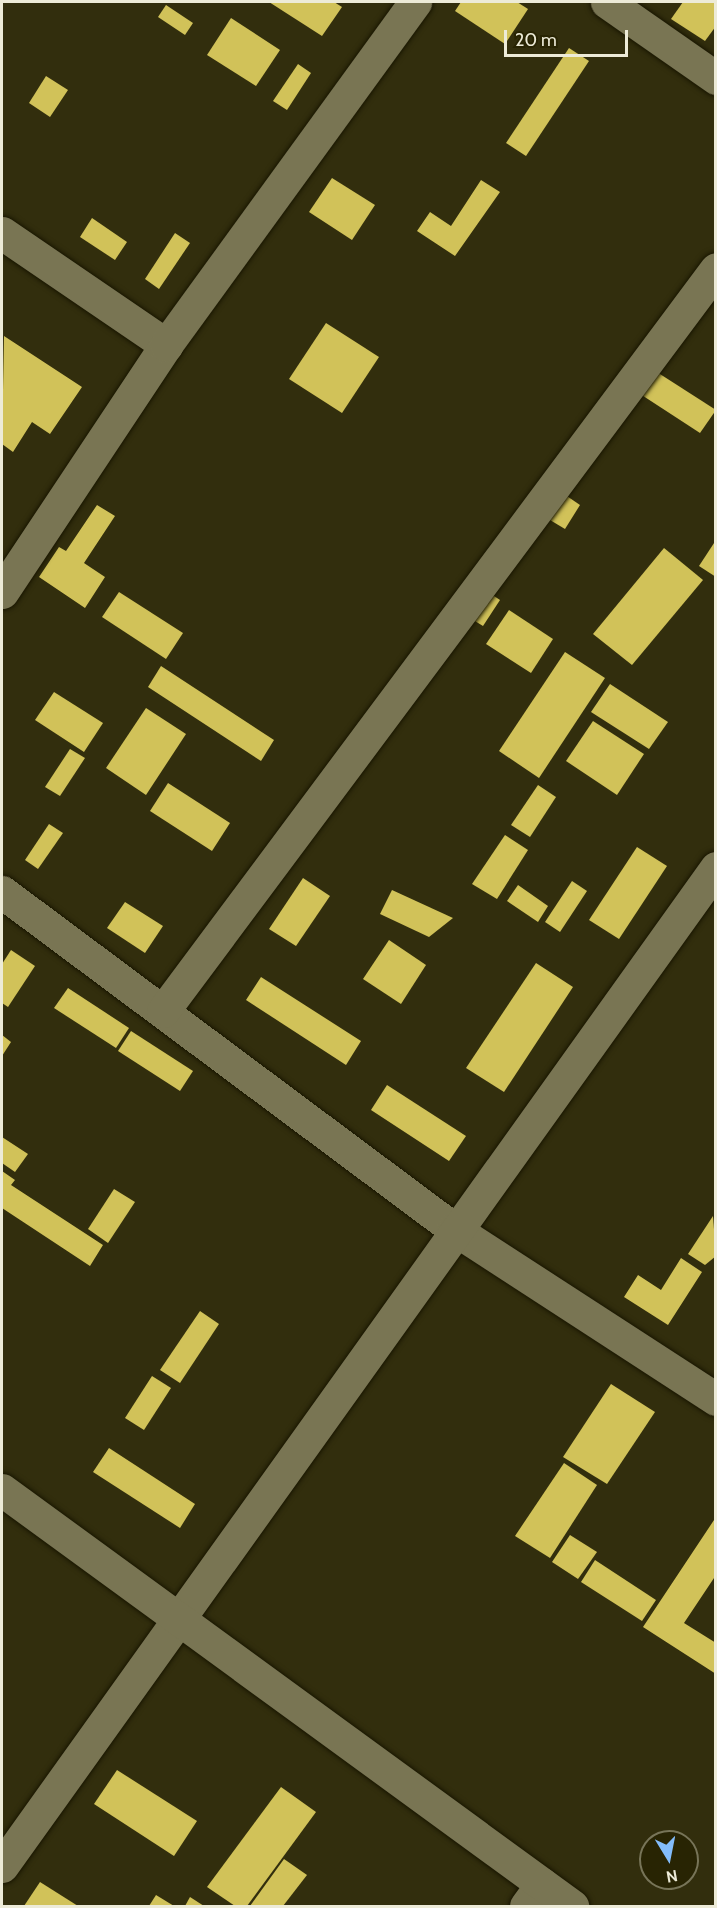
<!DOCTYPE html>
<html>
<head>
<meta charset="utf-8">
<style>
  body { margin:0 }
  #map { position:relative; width:717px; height:1908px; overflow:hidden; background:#322e0d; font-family:Cabin,sans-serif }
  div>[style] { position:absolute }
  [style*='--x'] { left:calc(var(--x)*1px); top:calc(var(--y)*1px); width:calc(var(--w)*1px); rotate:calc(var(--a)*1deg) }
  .building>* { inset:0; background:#d1c259 }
  .roads { filter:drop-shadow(0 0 2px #191601) drop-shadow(0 0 2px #191601) }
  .street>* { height:33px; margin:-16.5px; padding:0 16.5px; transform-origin:16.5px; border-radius:16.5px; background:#797553 }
  .secondary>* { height:33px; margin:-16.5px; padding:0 16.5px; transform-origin:16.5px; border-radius:16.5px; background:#797553 }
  span { translate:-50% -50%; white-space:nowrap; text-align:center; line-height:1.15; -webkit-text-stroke:6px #282403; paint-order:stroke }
  .frame { position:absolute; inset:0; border:3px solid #edebd8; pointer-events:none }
  .north { position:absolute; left:639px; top:1830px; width:60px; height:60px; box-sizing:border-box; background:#282403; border:2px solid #777458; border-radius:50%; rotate:170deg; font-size:16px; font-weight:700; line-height:24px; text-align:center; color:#edebd8 }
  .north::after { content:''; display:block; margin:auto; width:21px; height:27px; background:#83bcfb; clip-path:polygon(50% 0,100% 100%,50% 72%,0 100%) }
  .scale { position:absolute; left:504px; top:30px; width:124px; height:27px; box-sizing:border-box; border:3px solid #edebd8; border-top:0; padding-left:8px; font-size:18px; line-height:21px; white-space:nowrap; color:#edebd8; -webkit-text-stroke:4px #282403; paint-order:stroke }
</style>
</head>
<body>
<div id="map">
  <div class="building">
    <div style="clip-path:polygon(269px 2px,334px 2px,342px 7px,322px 36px)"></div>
    <div style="clip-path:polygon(461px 2px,517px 2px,528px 9px,505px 44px,455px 11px)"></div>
    <div style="clip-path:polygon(683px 2px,716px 2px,716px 26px,705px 41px,671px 19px)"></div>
    <div style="clip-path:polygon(166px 5px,193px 23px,185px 35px,158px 17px)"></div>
    <div style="clip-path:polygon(231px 18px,280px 50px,256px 86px,207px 55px)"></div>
    <div style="clip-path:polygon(569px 48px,589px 61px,526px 156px,506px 143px)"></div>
    <div style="clip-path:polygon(298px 64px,311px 73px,287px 110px,273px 101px)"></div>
    <div style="clip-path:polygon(46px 76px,68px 90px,50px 117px,29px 103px)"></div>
    <div style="clip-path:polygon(332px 178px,375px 205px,352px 240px,309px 212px)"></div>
    <div style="clip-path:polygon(481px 180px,500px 192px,455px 256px,417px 231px,430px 212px,451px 226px)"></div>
    <div style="clip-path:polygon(92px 218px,127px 242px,115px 260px,80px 237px)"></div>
    <div style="clip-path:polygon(175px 233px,190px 243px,159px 289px,145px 279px)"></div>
    <div style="clip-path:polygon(326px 323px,379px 357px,342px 413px,289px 379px)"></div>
    <div style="clip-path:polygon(4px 336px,82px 387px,50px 434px,32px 422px,13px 452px,2px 444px)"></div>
    <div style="clip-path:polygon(649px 367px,716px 410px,700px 433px,634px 390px)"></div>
    <div style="clip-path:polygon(561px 492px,580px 505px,565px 529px,545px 517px)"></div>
    <div style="clip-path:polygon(97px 505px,115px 516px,84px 563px,105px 577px,85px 608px,39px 577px,59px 547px,66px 551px)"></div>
    <div style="clip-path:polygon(716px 540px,716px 577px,699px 566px)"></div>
    <div style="clip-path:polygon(664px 548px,703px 580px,632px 665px,593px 634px)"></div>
    <div style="clip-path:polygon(119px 592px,183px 633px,166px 659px,102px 617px)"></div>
    <div style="clip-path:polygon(488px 592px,500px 600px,483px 626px,470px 618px)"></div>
    <div style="clip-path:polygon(509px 610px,553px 639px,531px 673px,486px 644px)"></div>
    <div style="clip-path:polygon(565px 652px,605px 678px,539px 778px,499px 751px)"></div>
    <div style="clip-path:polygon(161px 666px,274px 740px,261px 761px,148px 687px)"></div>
    <div style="clip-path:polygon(610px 684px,668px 722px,649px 749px,591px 712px)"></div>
    <div style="clip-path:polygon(54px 692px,103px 723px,84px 752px,35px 720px)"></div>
    <div style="clip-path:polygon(146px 708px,186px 734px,146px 795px,106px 768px)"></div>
    <div style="clip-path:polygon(593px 721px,644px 754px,617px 795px,566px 761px)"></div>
    <div style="clip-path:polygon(70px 749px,85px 758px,60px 796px,45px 787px)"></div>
    <div style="clip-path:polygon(168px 783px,230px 823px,212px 851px,150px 811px)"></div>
    <div style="clip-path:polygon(538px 785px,556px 797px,530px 837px,511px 825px)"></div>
    <div style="clip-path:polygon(49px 824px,63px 833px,38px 869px,25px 860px)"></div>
    <div style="clip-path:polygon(505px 835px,528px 850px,497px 899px,472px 884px)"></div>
    <div style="clip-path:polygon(637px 847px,667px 866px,619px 939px,589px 920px)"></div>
    <div style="clip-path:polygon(303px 878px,330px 896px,296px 946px,269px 929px)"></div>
    <div style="clip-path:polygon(572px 881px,587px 891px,560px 932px,545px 922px)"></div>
    <div style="clip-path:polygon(518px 885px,548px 906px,538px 922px,507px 901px)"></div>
    <div style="clip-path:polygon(392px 890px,453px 918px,429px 937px,380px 914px)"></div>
    <div style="clip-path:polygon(125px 902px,163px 926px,145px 953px,107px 928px)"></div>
    <div style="clip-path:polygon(389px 940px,426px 965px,401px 1004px,363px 979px)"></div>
    <div style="clip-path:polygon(11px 950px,35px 966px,8px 1007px,2px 1003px,2px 964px)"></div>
    <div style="clip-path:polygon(536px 963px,573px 987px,504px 1092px,466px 1068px)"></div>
    <div style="clip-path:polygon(261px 977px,361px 1041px,346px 1065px,246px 1000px)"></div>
    <div style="clip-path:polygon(68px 988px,129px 1028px,116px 1048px,54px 1008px)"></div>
    <div style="clip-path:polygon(131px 1031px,193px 1071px,180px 1091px,118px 1051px)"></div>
    <div style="clip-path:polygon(2px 1035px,11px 1042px,2px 1056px)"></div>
    <div style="clip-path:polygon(387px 1085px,466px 1136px,449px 1161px,371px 1110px)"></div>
    <div style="clip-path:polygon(2px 1137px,28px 1154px,15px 1172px,2px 1163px)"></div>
    <div style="clip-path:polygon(2px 1171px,15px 1180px,11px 1185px,103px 1245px,90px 1266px,2px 1208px)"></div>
    <div style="clip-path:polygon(114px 1189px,135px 1202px,108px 1243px,88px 1229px)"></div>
    <div style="clip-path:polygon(713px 1216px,716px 1256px,705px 1265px,688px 1254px)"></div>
    <div style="clip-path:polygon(681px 1258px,702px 1272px,668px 1325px,624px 1297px,638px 1275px,661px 1290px)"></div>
    <div style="clip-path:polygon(200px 1311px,219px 1324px,180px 1383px,160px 1370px)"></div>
    <div style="clip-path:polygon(152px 1376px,171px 1388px,144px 1430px,125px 1418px)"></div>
    <div style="clip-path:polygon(611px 1384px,655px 1412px,607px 1484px,563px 1457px)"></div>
    <div style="clip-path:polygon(109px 1448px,195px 1504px,180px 1528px,93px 1472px)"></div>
    <div style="clip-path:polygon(564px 1463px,597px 1485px,550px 1558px,515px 1536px)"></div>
    <div style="clip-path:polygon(716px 1517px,716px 1575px,684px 1623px,716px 1643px,716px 1674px,643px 1627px)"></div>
    <div style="clip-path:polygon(570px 1535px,597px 1552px,578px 1579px,552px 1562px)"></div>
    <div style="clip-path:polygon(595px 1560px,656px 1600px,642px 1621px,581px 1582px)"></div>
    <div style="clip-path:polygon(117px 1770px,197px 1821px,174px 1856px,94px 1804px)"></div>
    <div style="clip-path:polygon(281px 1787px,316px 1812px,247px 1906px,235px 1906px,207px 1887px)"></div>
    <div style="clip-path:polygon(284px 1859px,307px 1875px,283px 1906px,250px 1906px)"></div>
    <div style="clip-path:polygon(40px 1882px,78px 1906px,24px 1906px)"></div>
    <div style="clip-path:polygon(156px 1895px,174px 1906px,149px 1906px)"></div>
    <div style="clip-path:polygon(190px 1897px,204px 1906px,185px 1906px)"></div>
  </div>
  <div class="roads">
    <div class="street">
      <div style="--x:607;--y:2;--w:133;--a:34.9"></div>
      <div style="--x:2;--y:233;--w:199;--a:34.3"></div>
      <div style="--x:2;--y:592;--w:296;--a:-56.4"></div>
      <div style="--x:166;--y:345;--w:424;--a:-54"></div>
      <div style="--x:2;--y:892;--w:564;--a:36.71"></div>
      <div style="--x:454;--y:1229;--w:312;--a:33"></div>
      <div style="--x:163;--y:1011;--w:925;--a:-53.3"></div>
      <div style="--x:2;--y:1866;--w:1227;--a:-54.42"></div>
      <div style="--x:526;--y:1906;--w:27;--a:-54"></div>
    </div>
    <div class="secondary">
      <div style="--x:2;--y:1490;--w:706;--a:36.12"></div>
    </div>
  </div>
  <div class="frame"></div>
  <div class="north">N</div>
  <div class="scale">20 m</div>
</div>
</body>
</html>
